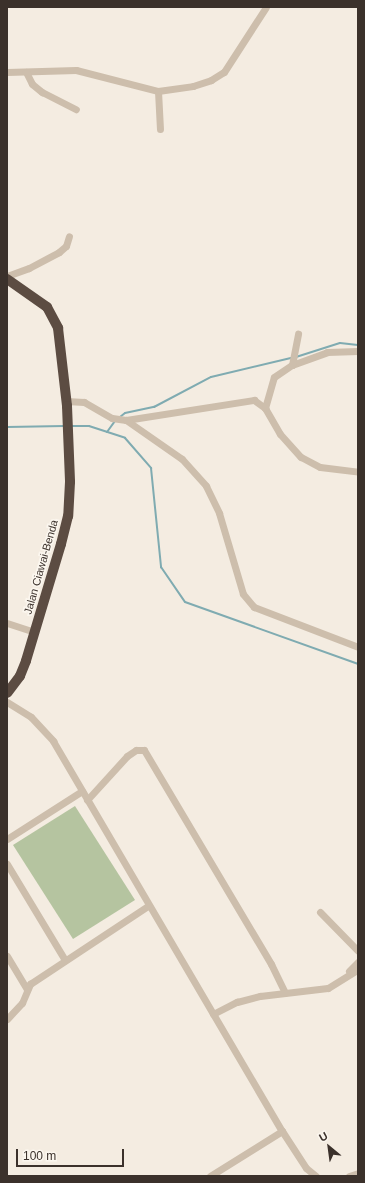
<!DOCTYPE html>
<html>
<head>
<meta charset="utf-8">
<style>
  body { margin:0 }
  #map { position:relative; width:365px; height:1183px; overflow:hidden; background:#f4ece1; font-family:Arial,sans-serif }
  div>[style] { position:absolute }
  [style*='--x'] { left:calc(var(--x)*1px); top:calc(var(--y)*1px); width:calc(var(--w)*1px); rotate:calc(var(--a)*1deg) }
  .green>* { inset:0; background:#b5c4a0 }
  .stream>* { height:2px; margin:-1px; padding:0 1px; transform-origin:1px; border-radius:1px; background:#7fabb1 }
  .minor>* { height:7px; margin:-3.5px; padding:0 3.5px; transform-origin:3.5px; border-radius:3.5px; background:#cdbeac }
  .highway>* { height:10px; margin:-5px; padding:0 5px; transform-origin:5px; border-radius:5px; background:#5c4c42 }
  span { translate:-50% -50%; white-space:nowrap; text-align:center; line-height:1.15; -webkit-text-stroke:3.5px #fbf6ee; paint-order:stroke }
  .street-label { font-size:11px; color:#3b312b }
  .frame { position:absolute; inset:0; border:8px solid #3b312b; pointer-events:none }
  .north { position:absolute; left:309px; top:1127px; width:40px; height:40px; -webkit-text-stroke:3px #fbf6ee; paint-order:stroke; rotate:331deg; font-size:11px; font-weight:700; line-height:16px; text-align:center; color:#3b312b }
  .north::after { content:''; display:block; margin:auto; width:14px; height:18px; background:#3b312b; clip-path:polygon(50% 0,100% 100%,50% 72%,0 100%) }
  .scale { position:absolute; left:16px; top:1149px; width:108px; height:18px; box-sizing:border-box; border:2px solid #3b312b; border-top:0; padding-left:5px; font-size:12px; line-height:14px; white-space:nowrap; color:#3b312b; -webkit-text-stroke:3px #fbf6ee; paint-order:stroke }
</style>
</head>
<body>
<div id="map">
  <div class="green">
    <div style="clip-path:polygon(75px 806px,135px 900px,73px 939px,13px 845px)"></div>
  </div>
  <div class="stream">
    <div style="--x:296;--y:357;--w:46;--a:-17.7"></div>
    <div style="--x:340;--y:343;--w:18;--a:6"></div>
    <div style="--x:120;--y:417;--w:6;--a:-39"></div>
    <div style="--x:125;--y:413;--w:30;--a:-12"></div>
    <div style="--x:154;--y:407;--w:64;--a:-27.8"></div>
    <div style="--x:211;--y:377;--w:82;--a:-13.4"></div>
    <div style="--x:70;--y:426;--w:19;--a:0"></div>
    <div style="--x:89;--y:426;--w:38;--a:18"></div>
    <div style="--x:125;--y:438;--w:40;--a:49"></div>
    <div style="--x:151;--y:468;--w:100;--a:84.2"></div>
    <div style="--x:161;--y:567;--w:42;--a:55.6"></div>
    <div style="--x:185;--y:602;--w:184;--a:19.7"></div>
    <div style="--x:7;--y:427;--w:57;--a:-1"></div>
    <div style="--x:107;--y:432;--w:14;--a:-54"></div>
  </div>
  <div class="minor">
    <div style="--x:7;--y:72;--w:69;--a:-1.7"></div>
    <div style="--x:76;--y:70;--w:85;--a:14.4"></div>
    <div style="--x:158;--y:91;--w:35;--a:-8"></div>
    <div style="--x:193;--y:86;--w:19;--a:-18"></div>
    <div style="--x:211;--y:80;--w:15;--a:-32"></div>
    <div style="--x:224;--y:72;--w:77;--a:-57.1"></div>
    <div style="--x:26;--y:72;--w:13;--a:63"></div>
    <div style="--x:32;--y:84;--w:13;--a:39"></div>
    <div style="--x:42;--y:92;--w:38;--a:27"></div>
    <div style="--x:158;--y:91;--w:38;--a:87"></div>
    <div style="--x:7;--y:276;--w:23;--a:-20"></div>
    <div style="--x:29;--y:268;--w:34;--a:-28"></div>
    <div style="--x:59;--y:252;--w:9;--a:-41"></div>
    <div style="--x:66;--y:246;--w:10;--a:-73"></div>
    <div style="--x:292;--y:365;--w:37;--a:-20"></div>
    <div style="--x:327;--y:352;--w:31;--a:-2"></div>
    <div style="--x:66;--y:401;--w:18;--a:3"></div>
    <div style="--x:84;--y:402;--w:32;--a:30"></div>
    <div style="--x:112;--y:418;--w:14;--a:8"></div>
    <div style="--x:126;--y:420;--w:130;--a:-8.9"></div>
    <div style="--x:254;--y:400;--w:14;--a:36"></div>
    <div style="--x:265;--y:408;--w:30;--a:60"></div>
    <div style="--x:280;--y:434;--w:31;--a:48"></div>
    <div style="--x:301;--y:457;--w:21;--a:28"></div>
    <div style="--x:320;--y:467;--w:38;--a:7"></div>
    <div style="--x:265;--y:408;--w:32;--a:-74"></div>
    <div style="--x:274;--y:377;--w:22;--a:-34"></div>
    <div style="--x:292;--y:365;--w:32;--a:-79"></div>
    <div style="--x:126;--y:420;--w:68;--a:34.9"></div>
    <div style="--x:182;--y:459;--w:36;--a:48"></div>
    <div style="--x:206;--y:486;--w:30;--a:64"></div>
    <div style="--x:219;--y:513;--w:84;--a:73.5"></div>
    <div style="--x:243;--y:594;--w:17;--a:50"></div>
    <div style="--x:254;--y:607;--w:111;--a:21"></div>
    <div style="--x:7;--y:623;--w:29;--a:18"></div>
    <div style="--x:7;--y:702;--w:28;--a:32"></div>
    <div style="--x:31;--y:717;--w:33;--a:47"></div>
    <div style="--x:53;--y:741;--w:452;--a:59.6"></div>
    <div style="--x:282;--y:1131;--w:44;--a:57"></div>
    <div style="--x:306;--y:1168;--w:13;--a:39"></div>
    <div style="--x:87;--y:800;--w:59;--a:-47.7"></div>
    <div style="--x:127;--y:756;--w:11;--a:-34"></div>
    <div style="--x:136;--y:750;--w:8;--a:0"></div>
    <div style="--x:144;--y:750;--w:249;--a:59.3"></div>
    <div style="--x:271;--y:964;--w:32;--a:64"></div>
    <div style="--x:7;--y:839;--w:89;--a:-32.6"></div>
    <div style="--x:7;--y:864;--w:112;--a:58.9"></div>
    <div style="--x:320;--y:912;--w:54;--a:45.7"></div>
    <div style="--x:7;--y:956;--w:39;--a:59"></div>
    <div style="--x:349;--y:971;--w:13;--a:-45"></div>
    <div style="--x:213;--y:1014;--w:27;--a:-27"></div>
    <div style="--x:237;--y:1002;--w:24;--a:-15"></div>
    <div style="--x:260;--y:996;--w:68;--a:-6.7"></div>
    <div style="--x:328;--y:988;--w:36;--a:-32"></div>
    <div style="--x:7;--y:1019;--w:22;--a:-47"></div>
    <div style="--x:22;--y:1003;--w:21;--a:-67"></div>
    <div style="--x:30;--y:984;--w:141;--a:-33.5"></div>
    <div style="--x:210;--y:1176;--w:85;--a:-32"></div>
    <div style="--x:349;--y:1176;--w:9;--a:-18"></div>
  </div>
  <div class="highway">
    <div style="--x:7;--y:279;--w:49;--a:35"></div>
    <div style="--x:47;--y:307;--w:24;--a:62"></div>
    <div style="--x:58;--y:328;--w:79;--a:83.4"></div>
    <div style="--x:67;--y:406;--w:76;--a:87.7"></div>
    <div style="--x:70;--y:482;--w:34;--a:93"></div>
    <div style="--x:68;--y:516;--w:29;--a:104"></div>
    <div style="--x:61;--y:544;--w:122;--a:106.7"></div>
    <div style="--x:26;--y:661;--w:16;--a:112"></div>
    <div style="--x:20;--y:676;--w:21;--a:127"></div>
  </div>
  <div class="street-label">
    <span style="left:41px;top:567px;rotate:-74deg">Jalan Ciawai-Benda</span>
  </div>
  <div class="frame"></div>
  <div class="north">U</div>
  <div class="scale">100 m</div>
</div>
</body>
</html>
